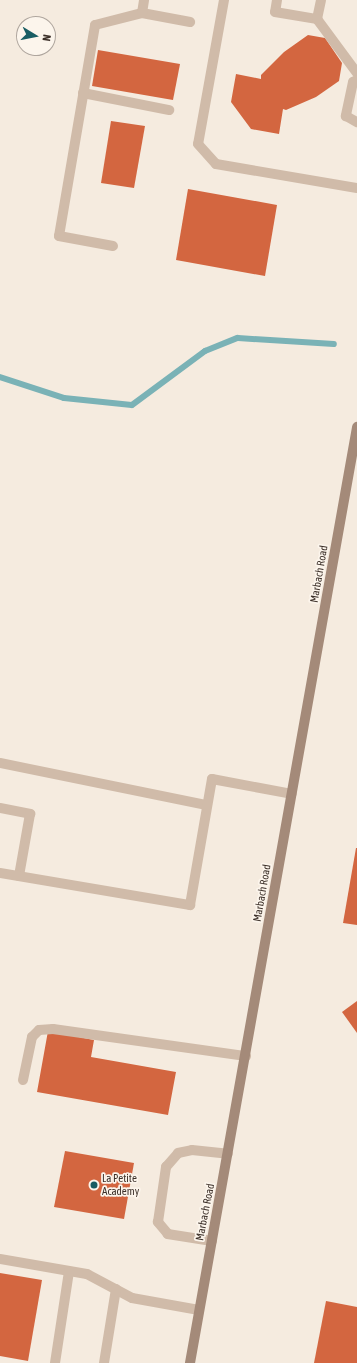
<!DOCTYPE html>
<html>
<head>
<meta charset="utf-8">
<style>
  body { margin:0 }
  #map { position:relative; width:357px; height:1363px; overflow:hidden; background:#f5ebdf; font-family:"Asap Condensed",sans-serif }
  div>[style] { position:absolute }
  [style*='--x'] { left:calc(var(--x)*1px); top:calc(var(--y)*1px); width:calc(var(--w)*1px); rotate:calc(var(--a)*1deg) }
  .stream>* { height:6px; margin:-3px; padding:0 3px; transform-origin:3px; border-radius:3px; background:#7ab2b6 }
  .building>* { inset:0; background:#d36640 }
  .lane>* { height:10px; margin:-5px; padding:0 5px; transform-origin:5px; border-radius:5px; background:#d0bba9 }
  .secondary>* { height:10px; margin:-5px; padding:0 5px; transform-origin:5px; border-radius:5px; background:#a48a79 }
  .dots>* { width:11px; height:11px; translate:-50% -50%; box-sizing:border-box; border:2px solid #fcf5ec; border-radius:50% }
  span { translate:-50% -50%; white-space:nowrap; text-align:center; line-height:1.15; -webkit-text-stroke:3.5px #fcf5ec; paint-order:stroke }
  .street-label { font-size:11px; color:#3c3029 }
  .poi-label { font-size:11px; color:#3c3029 }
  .left { translate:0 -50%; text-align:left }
  .north { position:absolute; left:16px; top:16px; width:40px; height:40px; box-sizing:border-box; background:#fcf5ec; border:1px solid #afa69e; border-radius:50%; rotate:100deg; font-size:11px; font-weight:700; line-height:16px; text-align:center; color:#3c3029 }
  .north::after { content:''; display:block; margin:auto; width:14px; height:18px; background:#195d63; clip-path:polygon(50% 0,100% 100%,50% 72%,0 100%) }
</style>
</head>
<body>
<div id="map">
  <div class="stream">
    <div style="--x:0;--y:377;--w:67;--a:18.2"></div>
    <div style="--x:64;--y:398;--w:68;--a:5.9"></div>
    <div style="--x:132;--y:405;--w:91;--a:-36.5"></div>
    <div style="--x:205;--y:351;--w:35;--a:-22"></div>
    <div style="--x:238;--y:338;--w:96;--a:3.6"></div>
  </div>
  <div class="building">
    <div style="clip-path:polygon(308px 35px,325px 38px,342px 63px,339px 81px,316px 97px,286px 110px,283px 109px,279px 134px,251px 129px,231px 102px,236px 74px,261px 79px,261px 75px,284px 52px)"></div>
    <div style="clip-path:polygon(98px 50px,180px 64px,173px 100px,92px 86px)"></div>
    <div style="clip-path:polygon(111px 121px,145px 126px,134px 188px,101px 183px)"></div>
    <div style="clip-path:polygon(188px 189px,277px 205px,265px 276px,176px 260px)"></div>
    <div style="clip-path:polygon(356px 848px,357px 848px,357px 925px,343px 923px)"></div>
    <div style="clip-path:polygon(357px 1001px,357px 1033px,342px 1012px)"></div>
    <div style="clip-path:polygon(48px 1031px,94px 1040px,91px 1057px,176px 1072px,168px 1115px,37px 1092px)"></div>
    <div style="clip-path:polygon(65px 1151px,134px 1163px,124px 1219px,54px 1207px)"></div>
    <div style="clip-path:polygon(0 1273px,42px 1280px,28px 1361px,0 1356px)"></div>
    <div style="clip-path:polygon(326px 1301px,357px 1307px,357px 1363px,314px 1363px)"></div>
  </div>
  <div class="lane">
    <div style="--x:224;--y:0;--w:146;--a:100.2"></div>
    <div style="--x:198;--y:144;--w:27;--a:48"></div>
    <div style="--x:216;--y:164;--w:143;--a:9.7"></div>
    <div style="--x:277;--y:0;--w:12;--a:99"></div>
    <div style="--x:275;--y:12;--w:43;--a:9.5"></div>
    <div style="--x:317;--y:19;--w:19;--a:-78"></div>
    <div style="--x:142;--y:13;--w:49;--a:10.6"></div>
    <div style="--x:317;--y:19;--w:67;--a:53.5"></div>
    <div style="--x:357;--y:80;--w:4;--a:153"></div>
    <div style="--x:353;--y:82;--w:35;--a:102"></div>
    <div style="--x:346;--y:116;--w:13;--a:29"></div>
    <div style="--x:83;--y:93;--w:88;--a:11.2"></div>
    <div style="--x:113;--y:246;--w:55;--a:-169.5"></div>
    <div style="--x:59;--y:236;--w:214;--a:-80.3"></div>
    <div style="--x:95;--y:25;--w:49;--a:-14.3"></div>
    <div style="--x:142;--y:13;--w:13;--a:-81"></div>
    <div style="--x:0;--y:763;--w:211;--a:11.5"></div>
    <div style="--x:0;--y:808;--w:31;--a:11"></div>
    <div style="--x:30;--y:814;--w:63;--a:100.1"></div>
    <div style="--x:0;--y:873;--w:193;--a:9.6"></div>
    <div style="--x:190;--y:905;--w:128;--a:-80.1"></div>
    <div style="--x:212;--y:779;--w:81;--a:10.6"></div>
    <div style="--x:23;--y:1080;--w:44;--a:-78.2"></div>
    <div style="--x:32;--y:1037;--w:10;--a:-45"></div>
    <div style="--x:39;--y:1030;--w:14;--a:-4"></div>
    <div style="--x:53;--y:1029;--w:195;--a:8"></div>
    <div style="--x:212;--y:1241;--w:45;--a:-171"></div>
    <div style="--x:168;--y:1234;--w:16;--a:-130"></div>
    <div style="--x:158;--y:1222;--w:56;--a:-81.7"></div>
    <div style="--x:166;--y:1167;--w:18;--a:-49"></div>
    <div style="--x:178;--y:1153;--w:14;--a:-12"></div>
    <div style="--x:192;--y:1150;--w:36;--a:6"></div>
    <div style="--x:0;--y:1259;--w:88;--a:9.8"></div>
    <div style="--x:87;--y:1274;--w:51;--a:28.1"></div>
    <div style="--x:132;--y:1298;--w:68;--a:10.2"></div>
    <div style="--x:55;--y:1363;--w:93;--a:-81.3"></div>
    <div style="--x:104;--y:1363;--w:75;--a:-80.8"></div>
  </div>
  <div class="secondary">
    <div style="--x:190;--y:1363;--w:951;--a:-79.88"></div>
  </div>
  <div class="dots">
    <div style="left:94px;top:1185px;background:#195d63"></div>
  </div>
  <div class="street-label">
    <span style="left:319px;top:574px;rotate:-80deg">Marbach Road</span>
    <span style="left:262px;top:893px;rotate:-80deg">Marbach Road</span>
    <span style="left:205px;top:1212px;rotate:-79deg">Marbach Road</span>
  </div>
  <div class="poi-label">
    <span class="left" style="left:102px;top:1185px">La Petite<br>Academy</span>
  </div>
  <div class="north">N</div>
</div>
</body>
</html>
